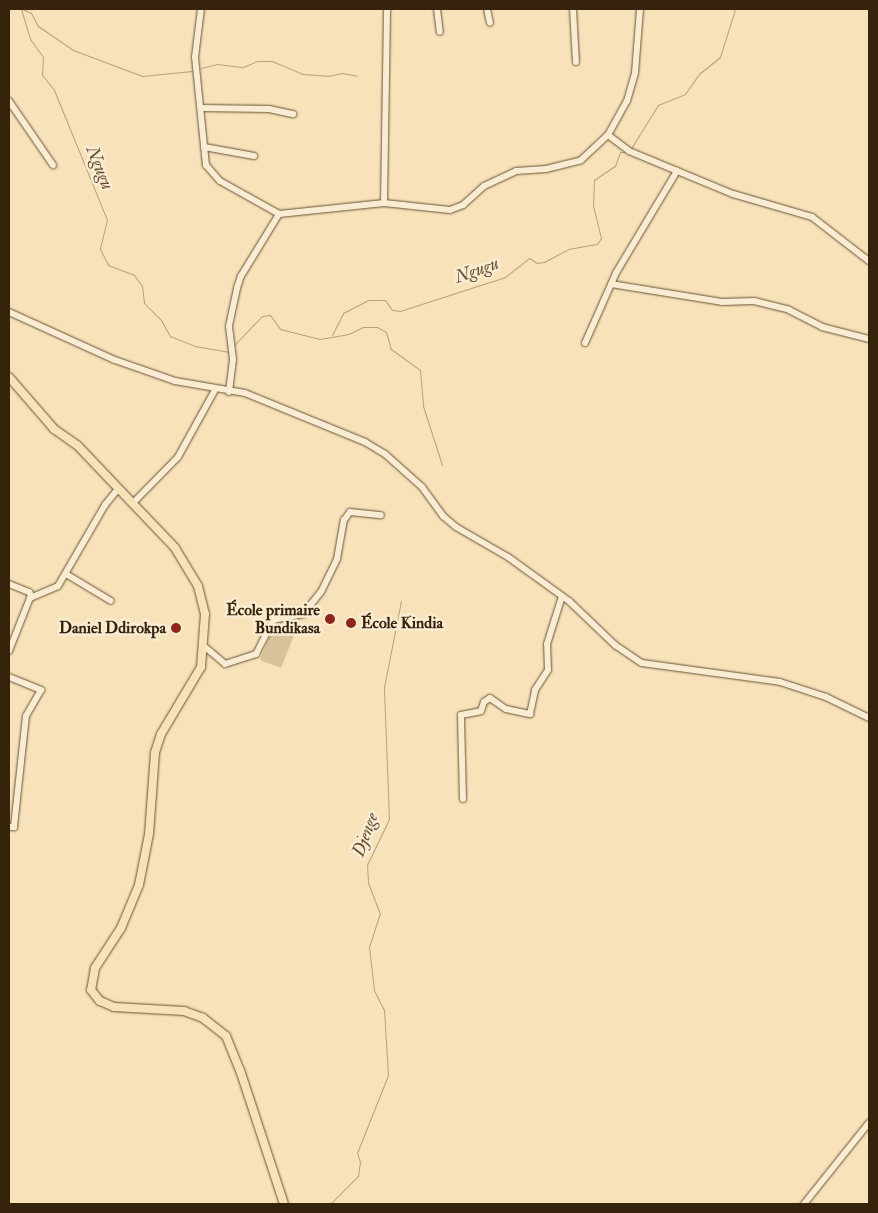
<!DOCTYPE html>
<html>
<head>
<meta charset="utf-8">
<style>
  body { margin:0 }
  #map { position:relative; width:878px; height:1213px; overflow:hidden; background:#f8e2b9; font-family:"IM FELL Double Pica",serif }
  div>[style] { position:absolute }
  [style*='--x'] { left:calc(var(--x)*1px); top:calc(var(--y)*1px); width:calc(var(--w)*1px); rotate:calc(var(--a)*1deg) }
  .green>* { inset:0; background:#d7c29b }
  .stream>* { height:1px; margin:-0.5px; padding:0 0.5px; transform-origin:0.5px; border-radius:0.5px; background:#b6a17e }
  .roads { filter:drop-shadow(0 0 1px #665336) drop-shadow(0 0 1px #665336) }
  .minor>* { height:6px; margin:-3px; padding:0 3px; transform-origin:3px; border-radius:3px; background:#faecd2 }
  .major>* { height:8px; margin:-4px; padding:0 4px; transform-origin:4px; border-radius:4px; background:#f8e2b9 }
  .dots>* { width:14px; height:14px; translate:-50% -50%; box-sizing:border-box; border:2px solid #faecd2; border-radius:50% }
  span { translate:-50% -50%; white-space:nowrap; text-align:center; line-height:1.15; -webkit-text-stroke:5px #faecd2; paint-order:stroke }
  .poi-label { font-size:16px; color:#36230b; font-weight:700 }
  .right { translate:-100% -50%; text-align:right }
  .left { translate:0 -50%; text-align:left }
  .water-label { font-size:18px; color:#634f33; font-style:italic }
  .frame { position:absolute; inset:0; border:10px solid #36230b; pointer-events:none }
</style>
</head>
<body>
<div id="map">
  <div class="green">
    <div style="clip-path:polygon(276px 620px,297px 628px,281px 668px,260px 660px)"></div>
  </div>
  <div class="stream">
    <div style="--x:21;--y:9;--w:31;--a:73"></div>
    <div style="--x:30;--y:39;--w:22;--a:54"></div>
    <div style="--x:43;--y:57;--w:18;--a:93"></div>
    <div style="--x:42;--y:75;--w:19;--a:51"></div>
    <div style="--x:54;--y:90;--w:140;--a:67.8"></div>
    <div style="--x:107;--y:220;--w:30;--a:104"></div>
    <div style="--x:100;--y:249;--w:18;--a:63"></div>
    <div style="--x:108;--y:265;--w:28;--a:21"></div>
    <div style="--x:134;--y:275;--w:14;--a:54"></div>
    <div style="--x:142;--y:286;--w:17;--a:83"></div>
    <div style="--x:144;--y:303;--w:24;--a:45"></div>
    <div style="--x:161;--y:320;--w:18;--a:61"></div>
    <div style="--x:170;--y:336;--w:27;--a:22"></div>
    <div style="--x:195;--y:346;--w:35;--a:10"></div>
    <div style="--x:22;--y:9;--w:10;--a:24"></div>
    <div style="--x:31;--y:13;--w:15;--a:62"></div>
    <div style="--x:38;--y:26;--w:42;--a:34.4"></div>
    <div style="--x:73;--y:50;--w:74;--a:20.6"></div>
    <div style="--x:142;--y:76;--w:50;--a:-5.7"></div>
    <div style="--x:201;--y:68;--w:16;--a:-14"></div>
    <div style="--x:217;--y:64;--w:26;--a:7"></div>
    <div style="--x:243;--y:67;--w:15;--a:-23"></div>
    <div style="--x:257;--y:61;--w:15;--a:0"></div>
    <div style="--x:272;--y:61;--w:33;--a:23"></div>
    <div style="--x:302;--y:74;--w:26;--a:4"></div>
    <div style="--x:328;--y:76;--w:14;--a:-12"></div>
    <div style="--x:342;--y:73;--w:15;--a:11"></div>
    <div style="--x:630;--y:150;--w:53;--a:-58.1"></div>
    <div style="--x:658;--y:105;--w:29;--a:-22"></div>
    <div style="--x:685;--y:94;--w:24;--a:-55"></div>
    <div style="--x:699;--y:74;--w:27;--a:-39"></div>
    <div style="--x:720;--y:57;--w:50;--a:-72.6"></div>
    <div style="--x:332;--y:335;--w:25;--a:-63"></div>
    <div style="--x:343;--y:313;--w:28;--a:-27"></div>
    <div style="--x:368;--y:300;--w:17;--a:0"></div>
    <div style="--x:385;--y:300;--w:12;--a:55"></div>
    <div style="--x:392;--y:310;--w:8;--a:7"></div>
    <div style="--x:400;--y:311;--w:110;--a:-17.9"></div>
    <div style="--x:505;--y:277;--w:31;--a:-38"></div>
    <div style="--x:529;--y:258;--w:9;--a:32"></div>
    <div style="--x:537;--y:263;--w:7;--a:-8"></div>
    <div style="--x:544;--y:262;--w:27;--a:-28"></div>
    <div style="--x:568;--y:249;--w:29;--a:-10"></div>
    <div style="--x:597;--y:244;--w:7;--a:-56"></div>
    <div style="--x:601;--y:238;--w:32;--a:-104"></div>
    <div style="--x:593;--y:207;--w:27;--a:-88"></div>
    <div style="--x:594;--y:180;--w:25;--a:-34"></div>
    <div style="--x:615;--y:166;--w:15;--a:-70"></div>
    <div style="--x:620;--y:152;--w:4;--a:0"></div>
    <div style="--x:234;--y:345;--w:40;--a:-46"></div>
    <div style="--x:262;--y:316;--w:8;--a:-7"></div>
    <div style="--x:270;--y:315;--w:17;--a:54"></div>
    <div style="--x:280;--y:329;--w:41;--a:14"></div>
    <div style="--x:320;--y:339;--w:29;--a:-10"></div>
    <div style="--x:349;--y:334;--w:16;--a:-27"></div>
    <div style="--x:363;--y:327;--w:14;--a:0"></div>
    <div style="--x:377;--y:327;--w:10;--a:29"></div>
    <div style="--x:386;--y:332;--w:18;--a:74"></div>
    <div style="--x:391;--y:349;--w:36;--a:36"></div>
    <div style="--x:420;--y:370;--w:36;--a:85"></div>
    <div style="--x:423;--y:406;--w:62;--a:72.1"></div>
    <div style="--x:330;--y:1204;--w:40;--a:-45"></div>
    <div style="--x:358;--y:1176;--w:14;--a:-82"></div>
    <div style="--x:360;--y:1162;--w:9;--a:-108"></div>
    <div style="--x:357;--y:1153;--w:84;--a:-68.3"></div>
    <div style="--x:388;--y:1075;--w:65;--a:-93.5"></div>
    <div style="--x:384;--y:1010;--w:22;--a:-117"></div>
    <div style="--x:374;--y:990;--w:43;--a:-96.6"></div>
    <div style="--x:369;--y:947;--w:35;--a:-72"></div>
    <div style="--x:380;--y:914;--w:34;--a:-111"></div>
    <div style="--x:368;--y:882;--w:17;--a:-93"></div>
    <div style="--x:367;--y:865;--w:51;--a:-64.4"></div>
    <div style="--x:389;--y:819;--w:132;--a:-92.2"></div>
    <div style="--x:384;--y:687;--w:88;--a:-78.8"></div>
  </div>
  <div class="roads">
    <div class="minor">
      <div style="--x:201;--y:9;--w:48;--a:97.1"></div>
      <div style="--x:195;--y:57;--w:109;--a:84.2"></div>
      <div style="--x:206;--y:165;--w:21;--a:49"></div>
      <div style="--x:220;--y:181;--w:68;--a:29.2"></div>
      <div style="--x:279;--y:214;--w:106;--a:-6"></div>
      <div style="--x:384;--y:203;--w:66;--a:6.1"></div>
      <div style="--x:450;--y:210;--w:14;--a:-21"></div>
      <div style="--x:463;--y:205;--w:28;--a:-42"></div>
      <div style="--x:484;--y:186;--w:35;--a:-25"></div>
      <div style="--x:516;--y:171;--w:30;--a:-4"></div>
      <div style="--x:546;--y:169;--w:36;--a:-14"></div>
      <div style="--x:581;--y:160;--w:37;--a:-43"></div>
      <div style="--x:608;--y:135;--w:39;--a:-61"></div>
      <div style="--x:627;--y:101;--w:29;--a:-74"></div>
      <div style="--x:635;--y:73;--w:64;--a:-85.5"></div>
      <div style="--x:437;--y:9;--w:23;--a:83"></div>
      <div style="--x:487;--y:9;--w:14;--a:78"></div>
      <div style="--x:573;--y:9;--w:53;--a:86.8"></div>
      <div style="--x:9;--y:101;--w:78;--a:55.5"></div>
      <div style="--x:202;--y:108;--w:67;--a:0.9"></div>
      <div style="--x:269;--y:109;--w:25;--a:12"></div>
      <div style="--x:608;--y:135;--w:26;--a:37"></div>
      <div style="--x:629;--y:151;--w:113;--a:22.5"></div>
      <div style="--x:733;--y:194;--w:82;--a:16.2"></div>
      <div style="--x:812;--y:217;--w:72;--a:37.7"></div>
      <div style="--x:204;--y:147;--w:51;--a:10.2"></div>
      <div style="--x:384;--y:203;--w:194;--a:-89.1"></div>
      <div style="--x:611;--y:284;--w:112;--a:9.2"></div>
      <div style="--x:722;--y:302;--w:32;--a:-2"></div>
      <div style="--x:754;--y:301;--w:36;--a:14"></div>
      <div style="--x:789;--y:310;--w:37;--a:27"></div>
      <div style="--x:822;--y:327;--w:49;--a:14.3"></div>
      <div style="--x:9;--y:312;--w:116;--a:24.4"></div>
      <div style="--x:115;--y:360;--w:64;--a:19.3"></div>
      <div style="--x:175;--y:381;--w:71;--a:9.7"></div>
      <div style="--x:245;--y:393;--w:130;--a:22.2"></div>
      <div style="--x:365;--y:442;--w:23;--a:31"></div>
      <div style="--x:385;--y:454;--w:50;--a:41.7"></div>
      <div style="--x:422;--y:487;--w:36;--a:54"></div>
      <div style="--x:443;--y:516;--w:17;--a:40"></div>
      <div style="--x:456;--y:527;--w:60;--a:30"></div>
      <div style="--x:508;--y:557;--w:75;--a:35.8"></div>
      <div style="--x:569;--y:601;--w:64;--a:43.7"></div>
      <div style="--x:615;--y:645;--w:32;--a:34"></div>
      <div style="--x:642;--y:663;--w:139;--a:7.8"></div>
      <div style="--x:780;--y:682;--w:48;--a:18.1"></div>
      <div style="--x:826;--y:697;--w:48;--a:26"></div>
      <div style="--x:585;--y:343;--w:77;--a:-66.1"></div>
      <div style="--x:616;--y:273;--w:119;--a:-59.1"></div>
      <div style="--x:229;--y:392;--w:33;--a:-83"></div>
      <div style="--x:233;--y:359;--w:33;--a:-97"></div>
      <div style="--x:229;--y:326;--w:39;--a:-78"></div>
      <div style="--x:237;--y:288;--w:13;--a:-72"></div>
      <div style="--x:241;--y:276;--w:73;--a:-58.5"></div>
      <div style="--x:133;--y:503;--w:64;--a:-45.6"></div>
      <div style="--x:178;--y:457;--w:77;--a:-61.1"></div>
      <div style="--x:66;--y:574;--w:52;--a:31"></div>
      <div style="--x:9;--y:584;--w:22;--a:22"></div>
      <div style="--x:29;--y:592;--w:6;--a:59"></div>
      <div style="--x:205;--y:647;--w:26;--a:40"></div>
      <div style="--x:225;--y:664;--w:33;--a:-18"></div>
      <div style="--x:256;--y:654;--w:38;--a:-63"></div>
      <div style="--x:273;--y:620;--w:31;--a:-11"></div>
      <div style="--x:303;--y:614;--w:28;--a:-51"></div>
      <div style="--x:321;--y:592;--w:37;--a:-64"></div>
      <div style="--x:337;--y:559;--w:40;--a:-80"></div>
      <div style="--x:344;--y:520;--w:10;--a:-53"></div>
      <div style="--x:350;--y:512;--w:31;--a:6"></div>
      <div style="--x:9;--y:651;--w:57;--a:-68.4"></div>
      <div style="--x:30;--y:598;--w:30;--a:-23"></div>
      <div style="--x:58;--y:586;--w:94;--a:-59.9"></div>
      <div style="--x:105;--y:505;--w:21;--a:-51"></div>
      <div style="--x:9;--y:677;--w:35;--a:22"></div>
      <div style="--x:41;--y:690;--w:30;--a:120"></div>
      <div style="--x:26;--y:716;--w:112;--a:96.2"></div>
      <div style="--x:14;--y:827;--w:5;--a:180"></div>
      <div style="--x:463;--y:799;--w:84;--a:-91.4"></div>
      <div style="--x:461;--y:715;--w:20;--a:-11"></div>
      <div style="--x:481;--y:711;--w:9;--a:-72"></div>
      <div style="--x:484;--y:702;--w:7;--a:-34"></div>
      <div style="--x:490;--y:698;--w:19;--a:35"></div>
      <div style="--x:506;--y:709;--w:25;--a:12"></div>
      <div style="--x:530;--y:714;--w:25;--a:-78"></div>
      <div style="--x:535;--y:690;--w:24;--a:-57"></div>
      <div style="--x:548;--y:670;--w:26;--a:-92"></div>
      <div style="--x:547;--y:644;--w:50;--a:-72.6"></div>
      <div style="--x:804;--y:1204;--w:104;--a:-51.3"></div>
    </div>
    <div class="major">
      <div style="--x:9;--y:377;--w:69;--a:49.1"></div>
      <div style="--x:54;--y:429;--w:29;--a:35"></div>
      <div style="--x:78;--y:446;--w:141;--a:46.4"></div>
      <div style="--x:175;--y:548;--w:44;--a:58.8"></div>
      <div style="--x:198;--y:586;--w:29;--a:76"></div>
      <div style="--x:205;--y:614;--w:53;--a:94.3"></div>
      <div style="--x:201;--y:667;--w:78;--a:120.8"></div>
      <div style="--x:161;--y:734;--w:20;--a:108"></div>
      <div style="--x:155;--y:753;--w:81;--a:94.2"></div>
      <div style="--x:149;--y:834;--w:52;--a:101.1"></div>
      <div style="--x:139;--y:885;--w:47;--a:112.7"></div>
      <div style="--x:121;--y:928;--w:48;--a:123"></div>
      <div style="--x:95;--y:968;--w:22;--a:100"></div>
      <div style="--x:91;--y:990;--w:14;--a:51"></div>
      <div style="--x:100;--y:1001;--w:15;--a:23"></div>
      <div style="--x:114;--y:1007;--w:70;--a:3.3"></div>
      <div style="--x:184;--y:1011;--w:20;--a:20"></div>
      <div style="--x:203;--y:1018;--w:29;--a:38"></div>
      <div style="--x:226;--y:1036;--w:37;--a:68"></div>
      <div style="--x:240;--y:1070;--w:141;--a:71.8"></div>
    </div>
  </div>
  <div class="dots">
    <div style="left:330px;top:619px;background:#8f2418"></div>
    <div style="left:351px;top:623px;background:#8f2418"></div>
    <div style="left:176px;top:628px;background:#8f2418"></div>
  </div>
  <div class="poi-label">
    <span class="right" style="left:320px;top:619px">École primaire<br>Bundikasa</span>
    <span class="left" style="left:361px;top:623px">École Kindia</span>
    <span class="right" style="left:166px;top:628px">Daniel Ddirokpa</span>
  </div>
  <div class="water-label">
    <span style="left:99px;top:168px;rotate:68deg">Ngugu</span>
    <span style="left:477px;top:271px;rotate:-20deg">Ngugu</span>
    <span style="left:366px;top:835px;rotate:-70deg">Djenge</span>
  </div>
  <div class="frame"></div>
</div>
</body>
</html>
